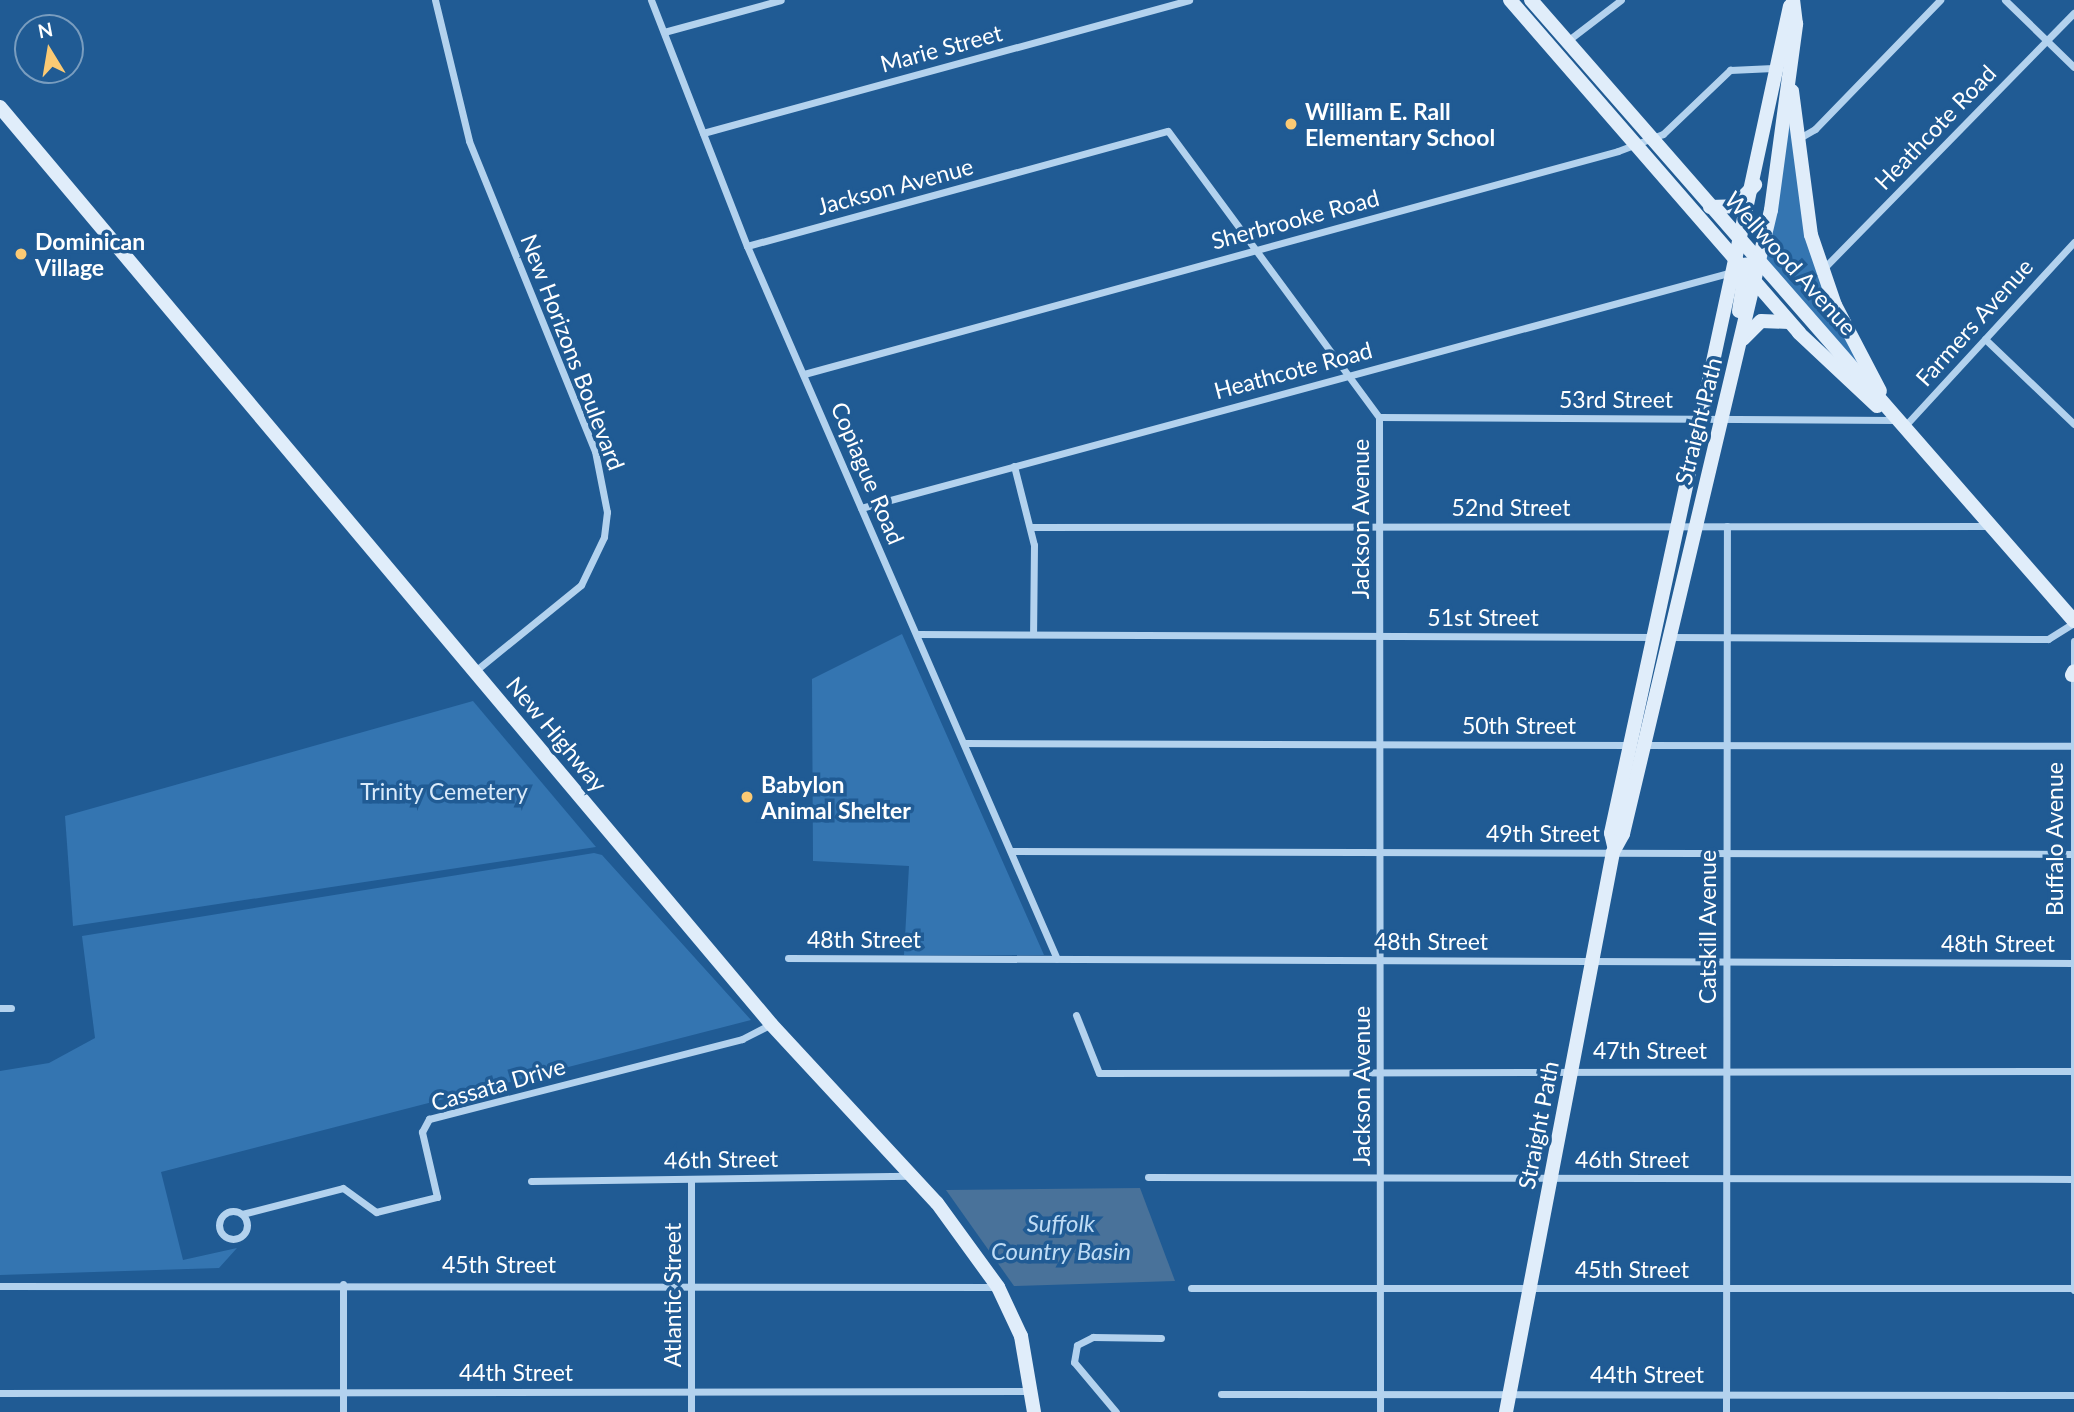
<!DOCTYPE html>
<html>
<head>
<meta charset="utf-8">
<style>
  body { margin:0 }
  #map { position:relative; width:2074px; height:1412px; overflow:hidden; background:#205b94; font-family:Lato,sans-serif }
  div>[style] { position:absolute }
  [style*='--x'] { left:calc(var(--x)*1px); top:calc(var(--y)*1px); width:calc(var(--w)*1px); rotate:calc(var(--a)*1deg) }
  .green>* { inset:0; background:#3475b1 }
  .water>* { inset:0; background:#49729a }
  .street>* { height:7px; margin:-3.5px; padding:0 3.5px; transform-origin:3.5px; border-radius:3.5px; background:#b3d2ee }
  .street>.ring { margin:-3.5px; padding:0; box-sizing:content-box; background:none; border:7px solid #b3d2ee; border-radius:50% }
  .secondary>* { height:14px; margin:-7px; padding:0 7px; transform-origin:7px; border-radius:7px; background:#e0edfa }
  .dots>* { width:19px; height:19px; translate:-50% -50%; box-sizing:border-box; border:4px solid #205b94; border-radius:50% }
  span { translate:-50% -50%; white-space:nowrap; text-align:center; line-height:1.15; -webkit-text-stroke:7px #205b94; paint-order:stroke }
  .street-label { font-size:23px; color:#fff }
  .poi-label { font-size:23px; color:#fff; font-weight:700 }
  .left { translate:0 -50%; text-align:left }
  .park-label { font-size:23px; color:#d9eafa }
  .water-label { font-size:24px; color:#bfdcf5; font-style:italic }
  .north { position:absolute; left:14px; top:14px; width:70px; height:70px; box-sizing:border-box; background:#205b94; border:2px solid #799dbf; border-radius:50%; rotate:349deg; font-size:19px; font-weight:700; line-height:28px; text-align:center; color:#fff }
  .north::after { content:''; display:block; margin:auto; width:24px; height:32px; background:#fbca74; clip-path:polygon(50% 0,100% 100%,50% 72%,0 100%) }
</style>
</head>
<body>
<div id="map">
  <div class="green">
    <div style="clip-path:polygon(1789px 101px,1807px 237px,1866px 375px,1764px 259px)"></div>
    <div style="clip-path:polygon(902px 634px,1044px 955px,904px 955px,909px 866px,813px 861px,812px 679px)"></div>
    <div style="clip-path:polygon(473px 701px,596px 847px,73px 926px,65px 816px)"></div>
    <div style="clip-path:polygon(594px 853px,602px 855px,751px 1020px,161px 1172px,183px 1260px,237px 1248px,219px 1268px,0 1275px,0 1071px,49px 1063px,95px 1038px,82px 936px)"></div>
  </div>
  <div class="water">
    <div style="clip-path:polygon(1140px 1188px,1175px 1281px,1014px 1286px,946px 1190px)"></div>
  </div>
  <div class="street">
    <div style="--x:435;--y:0;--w:145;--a:76.4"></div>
    <div style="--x:469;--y:141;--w:335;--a:67.9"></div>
    <div style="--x:595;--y:451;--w:62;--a:78.9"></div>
    <div style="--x:607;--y:512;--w:25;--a:97"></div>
    <div style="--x:604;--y:537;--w:53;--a:115.6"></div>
    <div style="--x:581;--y:585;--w:138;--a:140.9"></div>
    <div style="--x:651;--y:0;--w:264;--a:68.7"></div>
    <div style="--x:747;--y:246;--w:777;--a:66.5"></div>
    <div style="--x:2005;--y:0;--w:96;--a:44.2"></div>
    <div style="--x:664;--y:32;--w:121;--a:-15.3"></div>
    <div style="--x:1566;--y:42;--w:69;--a:-37.4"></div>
    <div style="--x:703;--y:133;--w:504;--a:-15.3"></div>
    <div style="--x:1796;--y:140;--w:22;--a:-30"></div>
    <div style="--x:1815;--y:129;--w:180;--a:-45.9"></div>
    <div style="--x:747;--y:246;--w:436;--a:-15.3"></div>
    <div style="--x:1168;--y:131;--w:355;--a:53.6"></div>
    <div style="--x:1379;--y:417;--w:995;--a:89.94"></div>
    <div style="--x:1823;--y:269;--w:359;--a:-45.6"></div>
    <div style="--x:1985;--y:339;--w:123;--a:43.7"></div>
    <div style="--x:804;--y:374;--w:844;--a:-15.32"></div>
    <div style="--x:1618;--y:151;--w:48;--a:-20.7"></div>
    <div style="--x:1663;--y:134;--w:93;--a:-43.7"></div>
    <div style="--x:1730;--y:70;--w:43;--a:-2.7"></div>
    <div style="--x:1379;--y:417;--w:516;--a:0.33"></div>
    <div style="--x:1903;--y:428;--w:253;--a:-47.4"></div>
    <div style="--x:1014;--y:466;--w:81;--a:75.8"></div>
    <div style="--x:1034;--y:545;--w:89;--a:90.6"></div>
    <div style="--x:861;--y:508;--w:902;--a:-15.16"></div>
    <div style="--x:1031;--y:527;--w:958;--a:-0.06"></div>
    <div style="--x:917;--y:634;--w:738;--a:0.23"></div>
    <div style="--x:1670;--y:637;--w:378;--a:0.3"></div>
    <div style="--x:2048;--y:639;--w:31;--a:-32"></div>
    <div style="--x:2074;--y:641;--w:649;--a:90"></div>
    <div style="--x:964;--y:743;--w:668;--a:0.17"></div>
    <div style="--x:1644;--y:745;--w:430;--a:0.1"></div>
    <div style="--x:1011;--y:851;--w:1063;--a:0.16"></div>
    <div style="--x:788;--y:958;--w:1286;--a:0.22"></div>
    <div style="--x:0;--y:1008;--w:11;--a:0"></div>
    <div style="--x:1076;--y:1015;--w:62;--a:68.4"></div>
    <div style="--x:1099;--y:1073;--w:975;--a:-0.12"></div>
    <div style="--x:1148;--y:1177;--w:926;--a:0.12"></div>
    <div style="--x:531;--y:1181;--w:379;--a:-0.8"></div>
    <div class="ring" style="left:219px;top:1211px;width:21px;height:21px"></div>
    <div style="--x:242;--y:1214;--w:104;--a:-14.4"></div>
    <div style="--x:343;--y:1188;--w:41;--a:36"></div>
    <div style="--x:376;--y:1212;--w:63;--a:-13.8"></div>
    <div style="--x:437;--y:1197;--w:67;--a:-103"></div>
    <div style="--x:422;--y:1132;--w:15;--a:-62"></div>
    <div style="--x:429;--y:1119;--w:323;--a:-14.3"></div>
    <div style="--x:742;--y:1039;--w:33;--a:-27"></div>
    <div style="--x:343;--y:1284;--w:128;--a:90"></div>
    <div style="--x:0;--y:1286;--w:997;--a:0.06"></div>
    <div style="--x:1191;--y:1288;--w:883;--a:0"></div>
    <div style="--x:0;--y:1393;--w:1032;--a:-0.11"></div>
    <div style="--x:1221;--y:1394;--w:853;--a:0.07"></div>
    <div style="--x:691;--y:1412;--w:233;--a:-90"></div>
    <div style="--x:1116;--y:1412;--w:65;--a:-130"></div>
    <div style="--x:1074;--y:1362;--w:17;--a:-80"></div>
    <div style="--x:1077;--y:1345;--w:18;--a:-27"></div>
    <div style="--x:1093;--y:1337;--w:68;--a:0.8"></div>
    <div style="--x:1726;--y:1412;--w:886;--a:-89.94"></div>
  </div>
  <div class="secondary">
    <div style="--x:1510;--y:0;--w:441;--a:49"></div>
    <div style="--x:1799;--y:333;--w:107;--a:43.1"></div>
    <div style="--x:1531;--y:0;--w:825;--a:48.83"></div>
    <div style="--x:1792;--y:91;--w:145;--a:82.5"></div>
    <div style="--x:1811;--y:235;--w:74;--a:71.1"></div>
    <div style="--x:1835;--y:305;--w:97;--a:62.4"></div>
    <div style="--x:0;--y:107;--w:1198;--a:49.94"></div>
    <div style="--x:771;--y:1024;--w:244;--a:47.2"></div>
    <div style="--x:937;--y:1203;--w:104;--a:54"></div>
    <div style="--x:998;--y:1287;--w:54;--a:64.9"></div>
    <div style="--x:1021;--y:1336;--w:77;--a:80.3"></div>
    <div style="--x:1710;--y:207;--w:24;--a:-2"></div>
    <div style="--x:1734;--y:206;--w:30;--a:-45"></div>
    <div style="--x:1739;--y:311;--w:47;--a:-81.3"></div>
    <div style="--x:1743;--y:339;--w:25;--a:-45"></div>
    <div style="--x:1761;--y:321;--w:28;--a:2"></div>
    <div style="--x:2072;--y:675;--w:4;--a:-63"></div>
    <div style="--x:1614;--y:846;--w:13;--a:-103"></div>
    <div style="--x:1611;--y:833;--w:846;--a:-77.79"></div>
    <div style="--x:1506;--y:1412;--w:570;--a:-79.18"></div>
    <div style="--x:1613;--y:852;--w:21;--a:-61"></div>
    <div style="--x:1623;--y:834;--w:641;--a:-76.66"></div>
    <div style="--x:1771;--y:210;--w:188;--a:-82.3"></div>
    <div style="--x:1796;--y:24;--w:24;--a:-97"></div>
  </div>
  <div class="dots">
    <div style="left:1291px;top:124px;background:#fbca74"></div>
    <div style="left:21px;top:254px;background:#fbca74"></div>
    <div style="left:747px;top:797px;background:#fbca74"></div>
  </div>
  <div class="street-label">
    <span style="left:941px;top:48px;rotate:-15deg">Marie Street</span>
    <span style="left:1935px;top:127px;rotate:-46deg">Heathcote Road</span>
    <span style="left:895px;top:186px;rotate:-15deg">Jackson Avenue</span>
    <span style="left:1295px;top:219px;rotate:-15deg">Sherbrooke Road</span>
    <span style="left:1791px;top:263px;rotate:48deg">Wellwood Avenue</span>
    <span style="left:1974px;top:322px;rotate:-48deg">Farmers Avenue</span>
    <span style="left:573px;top:352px;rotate:69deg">New Horizons Boulevard</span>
    <span style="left:1293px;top:370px;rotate:-15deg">Heathcote Road</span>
    <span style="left:1616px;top:399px">53rd Street</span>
    <span style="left:1698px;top:421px;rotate:-76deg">Straight Path</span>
    <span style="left:868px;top:473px;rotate:67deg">Copiague Road</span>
    <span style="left:1511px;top:507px">52nd Street</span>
    <span style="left:1360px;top:519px;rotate:-90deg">Jackson Avenue</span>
    <span style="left:1483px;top:617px">51st Street</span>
    <span style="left:1519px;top:725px">50th Street</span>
    <span style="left:557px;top:734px;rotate:50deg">New Highway</span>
    <span style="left:1543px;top:833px">49th Street</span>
    <span style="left:2054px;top:839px;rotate:-90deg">Buffalo Avenue</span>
    <span style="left:1707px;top:927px;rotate:-90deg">Catskill Avenue</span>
    <span style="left:864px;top:939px">48th Street</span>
    <span style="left:1431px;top:941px">48th Street</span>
    <span style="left:1998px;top:943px">48th Street</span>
    <span style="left:1650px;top:1050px">47th Street</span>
    <span style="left:498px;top:1084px;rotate:-16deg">Cassata Drive</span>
    <span style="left:1361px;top:1086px;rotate:-90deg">Jackson Avenue</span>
    <span style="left:1538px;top:1125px;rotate:-79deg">Straight Path</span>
    <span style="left:721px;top:1159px;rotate:-1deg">46th Street</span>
    <span style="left:1632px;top:1159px">46th Street</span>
    <span style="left:499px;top:1264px">45th Street</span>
    <span style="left:1632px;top:1269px">45th Street</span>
    <span style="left:672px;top:1295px;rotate:-90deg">Atlantic Street</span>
    <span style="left:516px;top:1372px">44th Street</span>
    <span style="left:1647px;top:1374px">44th Street</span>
  </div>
  <div class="poi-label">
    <span class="left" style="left:1305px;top:124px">William E. Rall<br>Elementary School</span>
    <span class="left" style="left:35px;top:254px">Dominican<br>Village</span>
    <span class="left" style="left:761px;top:797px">Babylon<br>Animal Shelter</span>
  </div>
  <div class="park-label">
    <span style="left:444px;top:791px">Trinity Cemetery</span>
  </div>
  <div class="water-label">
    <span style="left:1061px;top:1237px">Suffolk<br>Country Basin</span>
  </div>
  <div class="north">N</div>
</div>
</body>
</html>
